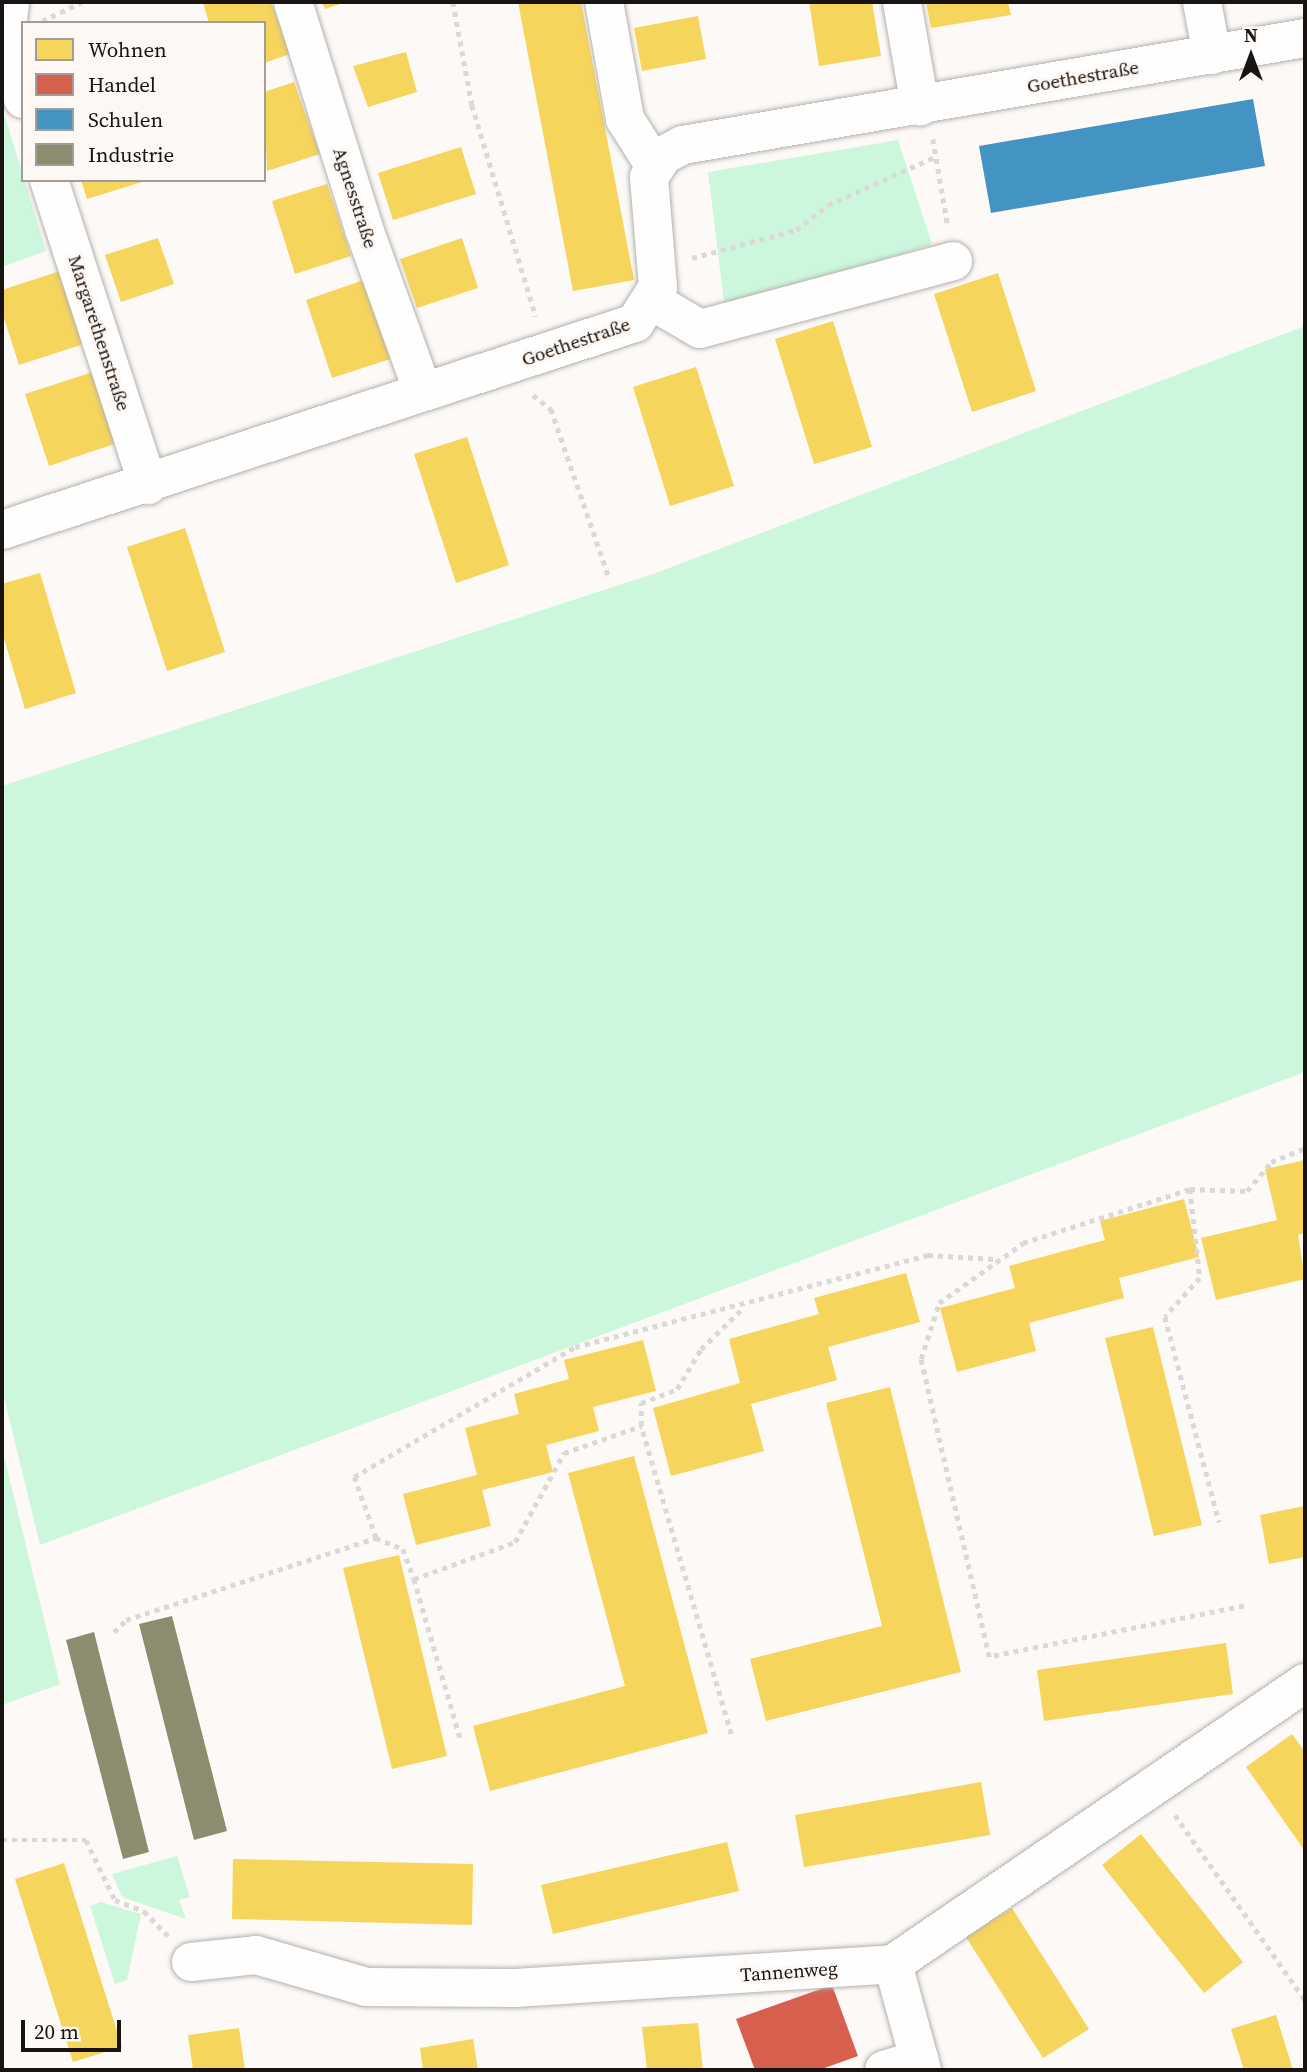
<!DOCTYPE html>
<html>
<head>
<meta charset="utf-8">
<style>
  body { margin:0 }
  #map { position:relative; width:1307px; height:2072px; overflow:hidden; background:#fcf9f6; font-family:"Source Serif 4",serif }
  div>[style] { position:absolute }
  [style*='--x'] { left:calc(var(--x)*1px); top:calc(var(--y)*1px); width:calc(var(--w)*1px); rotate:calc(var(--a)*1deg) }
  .green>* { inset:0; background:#ccf7dc }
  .homes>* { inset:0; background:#f6d55c }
  .shops>* { inset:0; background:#d6604d }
  .schools>* { inset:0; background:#4393c3 }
  .industry>* { inset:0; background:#8c8c6e }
  .path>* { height:4.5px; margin-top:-2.25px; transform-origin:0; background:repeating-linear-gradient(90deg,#dad9d7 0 5px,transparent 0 10px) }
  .roads { filter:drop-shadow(0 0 2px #b5b1ad) drop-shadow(0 0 2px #b5b1ad) }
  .minor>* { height:38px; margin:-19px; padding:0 19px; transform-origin:19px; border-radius:19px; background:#fffefe }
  span { translate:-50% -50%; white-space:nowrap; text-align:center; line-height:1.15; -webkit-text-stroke:7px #fef8f4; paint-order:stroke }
  .street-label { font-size:19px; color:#191411 }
  .frame { position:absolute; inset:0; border:4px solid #191411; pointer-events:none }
  .legend { position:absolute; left:21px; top:21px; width:245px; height:161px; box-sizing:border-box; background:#fef8f4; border:2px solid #a29d99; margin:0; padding:9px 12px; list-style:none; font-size:21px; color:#191411 }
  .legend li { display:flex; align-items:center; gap:14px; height:35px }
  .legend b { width:35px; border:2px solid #a29d99 }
  .north { position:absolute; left:1216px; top:21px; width:70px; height:70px; -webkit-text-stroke:5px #fef8f4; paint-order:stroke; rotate:0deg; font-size:19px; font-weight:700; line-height:28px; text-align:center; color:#191411 }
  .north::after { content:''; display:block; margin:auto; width:24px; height:32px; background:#191411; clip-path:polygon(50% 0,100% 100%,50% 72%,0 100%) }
  .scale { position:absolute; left:21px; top:2020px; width:100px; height:32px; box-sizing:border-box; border:4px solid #191411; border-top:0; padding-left:9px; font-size:21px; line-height:24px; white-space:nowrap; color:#191411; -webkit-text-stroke:5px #fef8f4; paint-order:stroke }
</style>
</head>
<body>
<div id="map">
  <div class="green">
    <div style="clip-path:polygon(2px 107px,46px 251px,2px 267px)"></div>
    <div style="clip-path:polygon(898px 140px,932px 244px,725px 310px,708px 172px)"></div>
    <div style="clip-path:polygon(1305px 326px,1305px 1072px,40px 1545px,2px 1389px,2px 786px,656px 573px)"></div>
    <div style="clip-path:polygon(2px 1448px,60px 1684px,2px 1705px)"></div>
    <div style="clip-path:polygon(177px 1856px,190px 1897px,179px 1900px,186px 1919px,122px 1897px,112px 1874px)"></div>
    <div style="clip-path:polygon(101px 1902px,141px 1914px,127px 1980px,115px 1984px,90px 1906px)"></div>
  </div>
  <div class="homes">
    <div style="clip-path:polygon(203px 2px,271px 2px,290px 54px,264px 63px,264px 23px,209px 23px)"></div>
    <div style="clip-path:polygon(322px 2px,346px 2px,325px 9px)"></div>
    <div style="clip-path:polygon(518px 2px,581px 2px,634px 280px,573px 291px)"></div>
    <div style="clip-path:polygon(809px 2px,872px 2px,881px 56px,819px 66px)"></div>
    <div style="clip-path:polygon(926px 2px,1008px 2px,1011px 15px,931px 28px)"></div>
    <div style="clip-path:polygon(698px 16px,706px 59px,642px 71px,634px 28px)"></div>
    <div style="clip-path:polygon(406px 52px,417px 92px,368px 107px,353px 66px)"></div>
    <div style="clip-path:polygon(294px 82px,320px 154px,267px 171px,264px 92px)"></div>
    <div style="clip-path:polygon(461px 147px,476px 194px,393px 220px,378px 173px)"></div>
    <div style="clip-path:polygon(81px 180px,142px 180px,142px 182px,87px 199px)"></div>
    <div style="clip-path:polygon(327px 184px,351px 256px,295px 274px,272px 201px)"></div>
    <div style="clip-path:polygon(158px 238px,174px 284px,121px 302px,105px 255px)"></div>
    <div style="clip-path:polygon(462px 238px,478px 288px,417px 308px,400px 259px)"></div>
    <div style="clip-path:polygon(60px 271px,84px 344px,19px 365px,2px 312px,2px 290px)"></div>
    <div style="clip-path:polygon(998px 273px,1036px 391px,972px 412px,934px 294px)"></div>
    <div style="clip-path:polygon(364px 280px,390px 359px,332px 378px,306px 300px)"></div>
    <div style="clip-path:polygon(833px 321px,872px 447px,814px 464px,775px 339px)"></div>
    <div style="clip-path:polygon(696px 367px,734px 486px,670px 506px,633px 387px)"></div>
    <div style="clip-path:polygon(93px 372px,117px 443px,49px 466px,25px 394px)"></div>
    <div style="clip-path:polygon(467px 437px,509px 565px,456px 583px,414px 454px)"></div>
    <div style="clip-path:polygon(185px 528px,225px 652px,167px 671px,127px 547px)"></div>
    <div style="clip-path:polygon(40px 573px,76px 693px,25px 709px,2px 632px,2px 584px)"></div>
    <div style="clip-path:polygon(1305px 1160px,1305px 1233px,1298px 1235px,1305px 1279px,1216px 1300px,1201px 1238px,1277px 1220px,1265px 1169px)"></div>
    <div style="clip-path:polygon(1184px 1199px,1199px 1257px,1119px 1278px,1124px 1298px,1029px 1323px,1036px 1351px,957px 1372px,940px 1308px,1015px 1288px,1009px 1266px,1105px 1240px,1100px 1221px)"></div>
    <div style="clip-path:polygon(906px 1273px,920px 1322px,828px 1347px,837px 1380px,751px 1404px,764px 1451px,671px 1476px,653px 1408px,740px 1383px,729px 1339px,819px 1314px,814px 1298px)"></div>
    <div style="clip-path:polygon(1153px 1327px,1202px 1525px,1154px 1536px,1105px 1338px)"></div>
    <div style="clip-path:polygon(643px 1340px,656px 1391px,593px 1407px,599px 1431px,546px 1445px,553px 1472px,482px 1490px,491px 1526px,416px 1545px,403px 1494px,477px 1475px,465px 1428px,519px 1414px,514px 1394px,569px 1379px,564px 1360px)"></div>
    <div style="clip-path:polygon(890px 1387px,961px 1672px,766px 1721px,750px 1659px,882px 1626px,826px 1403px)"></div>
    <div style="clip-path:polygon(634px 1456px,708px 1733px,490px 1791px,473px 1726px,625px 1686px,568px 1473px)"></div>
    <div style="clip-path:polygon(1305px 1506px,1305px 1557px,1269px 1564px,1260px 1515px)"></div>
    <div style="clip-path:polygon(399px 1555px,447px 1756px,392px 1769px,343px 1568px)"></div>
    <div style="clip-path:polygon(1226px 1643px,1233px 1694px,1044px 1721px,1037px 1670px)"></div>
    <div style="clip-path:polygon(1292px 1734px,1305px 1752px,1305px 1851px,1246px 1767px)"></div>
    <div style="clip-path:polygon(981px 1782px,990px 1835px,804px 1867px,795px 1815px)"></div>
    <div style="clip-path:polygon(1141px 1834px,1243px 1962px,1204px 1993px,1102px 1865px)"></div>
    <div style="clip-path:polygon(727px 1842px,739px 1891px,553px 1934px,541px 1885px)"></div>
    <div style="clip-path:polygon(233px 1859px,473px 1864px,472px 1925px,232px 1919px)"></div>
    <div style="clip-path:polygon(64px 1863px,122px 2047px,73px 2062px,15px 1879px)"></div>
    <div style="clip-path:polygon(1012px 1908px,1089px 2029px,1043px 2058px,966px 1937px)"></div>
    <div style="clip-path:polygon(1276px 2015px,1293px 2070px,1244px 2070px,1231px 2029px)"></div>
    <div style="clip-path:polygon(698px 2023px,703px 2070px,647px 2070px,642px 2027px)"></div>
    <div style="clip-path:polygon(239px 2028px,245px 2070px,193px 2070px,188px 2035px)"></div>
    <div style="clip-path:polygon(473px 2039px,478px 2070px,423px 2070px,420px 2048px)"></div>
  </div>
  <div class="shops">
    <div style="clip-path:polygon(832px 1985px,858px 2056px,819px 2070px,755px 2070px,736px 2019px)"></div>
  </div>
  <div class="schools">
    <div style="clip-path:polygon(1253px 99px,1265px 166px,991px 213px,979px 146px)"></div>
  </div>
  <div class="industry">
    <div style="clip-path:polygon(172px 1616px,227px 1831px,194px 1840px,139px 1624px)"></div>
    <div style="clip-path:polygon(94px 1632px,149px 1852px,123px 1859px,66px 1640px)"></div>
  </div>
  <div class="path">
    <div style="--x:453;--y:2;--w:105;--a:79.5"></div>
    <div style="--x:472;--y:105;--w:221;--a:73.2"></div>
    <div style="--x:42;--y:21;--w:44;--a:-25.4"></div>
    <div style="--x:933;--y:139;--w:89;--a:80.3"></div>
    <div style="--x:692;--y:258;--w:108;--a:-15.1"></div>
    <div style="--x:796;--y:230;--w:41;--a:-38"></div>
    <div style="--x:828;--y:205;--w:120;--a:-24.2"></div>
    <div style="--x:533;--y:395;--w:23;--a:38"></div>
    <div style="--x:551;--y:409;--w:178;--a:71"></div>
    <div style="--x:1190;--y:1189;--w:90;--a:83.6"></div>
    <div style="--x:1200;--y:1278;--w:52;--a:131.9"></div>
    <div style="--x:1165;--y:1317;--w:212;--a:75.2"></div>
    <div style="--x:376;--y:1538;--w:29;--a:22"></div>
    <div style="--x:403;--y:1549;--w:32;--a:70"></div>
    <div style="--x:414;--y:1579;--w:108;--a:-20.1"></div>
    <div style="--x:515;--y:1542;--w:102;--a:-61.2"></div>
    <div style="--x:564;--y:1453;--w:82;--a:-19.3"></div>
    <div style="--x:414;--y:1579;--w:169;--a:73.8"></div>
    <div style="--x:1244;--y:1606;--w:260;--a:168.7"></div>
    <div style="--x:989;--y:1657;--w:306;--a:-102.9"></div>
    <div style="--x:921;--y:1359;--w:59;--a:-72.2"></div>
    <div style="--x:939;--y:1303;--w:103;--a:-35.5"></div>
    <div style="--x:1023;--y:1243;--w:176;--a:-17.9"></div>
    <div style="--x:1190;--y:1189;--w:57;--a:2"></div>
    <div style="--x:1247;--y:1191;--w:38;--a:-50"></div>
    <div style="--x:1271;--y:1162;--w:37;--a:-22"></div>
    <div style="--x:114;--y:1632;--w:17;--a:-45"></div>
    <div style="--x:126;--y:1620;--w:263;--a:-18.2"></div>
    <div style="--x:376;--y:1538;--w:65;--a:-109.8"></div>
    <div style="--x:354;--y:1477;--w:256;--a:-30.5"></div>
    <div style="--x:575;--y:1347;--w:365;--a:-14.6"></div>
    <div style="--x:928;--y:1255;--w:66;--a:3.5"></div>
    <div style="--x:731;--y:1734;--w:321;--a:-106.3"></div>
    <div style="--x:641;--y:1426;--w:23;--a:-90"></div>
    <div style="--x:641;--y:1403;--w:39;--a:-21"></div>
    <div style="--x:677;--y:1389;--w:47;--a:-59"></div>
    <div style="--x:701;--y:1349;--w:59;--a:-44.3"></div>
    <div style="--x:1175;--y:1815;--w:226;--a:54.9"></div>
    <div style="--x:2;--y:1840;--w:84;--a:0"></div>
    <div style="--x:86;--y:1840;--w:67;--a:64.2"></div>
    <div style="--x:115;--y:1900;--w:31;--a:21"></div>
    <div style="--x:144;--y:1911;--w:35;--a:46"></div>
  </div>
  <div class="roads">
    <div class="minor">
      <div style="--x:10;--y:2;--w:44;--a:96.5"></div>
      <div style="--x:5;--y:46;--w:56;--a:71.2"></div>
      <div style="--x:293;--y:2;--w:238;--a:72.6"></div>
      <div style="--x:364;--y:229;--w:173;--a:70.1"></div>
      <div style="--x:604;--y:2;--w:119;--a:79.8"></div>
      <div style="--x:625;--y:119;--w:54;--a:57.8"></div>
      <div style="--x:902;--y:2;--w:106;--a:80.2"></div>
      <div style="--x:1202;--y:2;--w:54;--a:79.3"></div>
      <div style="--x:49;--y:180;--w:321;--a:72"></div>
      <div style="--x:654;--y:302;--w:53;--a:30.4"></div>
      <div style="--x:700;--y:329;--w:262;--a:-15"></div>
      <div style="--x:2;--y:530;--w:666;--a:-18.11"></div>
      <div style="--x:635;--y:323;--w:43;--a:-57.4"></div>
      <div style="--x:658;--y:287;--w:110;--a:-94.7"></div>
      <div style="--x:649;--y:177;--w:27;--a:-56"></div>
      <div style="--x:664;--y:155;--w:21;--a:-28"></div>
      <div style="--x:683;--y:145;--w:631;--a:-9.76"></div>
      <div style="--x:191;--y:1962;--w:65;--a:-6.1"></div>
      <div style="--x:256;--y:1955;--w:115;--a:16.2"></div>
      <div style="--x:366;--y:1987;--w:149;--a:0.4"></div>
      <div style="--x:515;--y:1988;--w:379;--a:-3.6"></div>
      <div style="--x:893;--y:1964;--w:499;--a:-34.3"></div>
      <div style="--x:893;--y:1964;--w:110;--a:74.7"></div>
      <div style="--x:884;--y:2070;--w:37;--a:-17"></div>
    </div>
  </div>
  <div class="street-label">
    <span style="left:1083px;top:77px;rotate:-10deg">Goethestraße</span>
    <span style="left:355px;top:198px;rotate:72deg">Agnesstraße</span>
    <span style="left:99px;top:333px;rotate:72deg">Margarethenstraße</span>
    <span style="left:576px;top:342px;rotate:-19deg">Goethestraße</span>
    <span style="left:789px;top:1972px;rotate:-4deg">Tannenweg</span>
  </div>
  <div class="frame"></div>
  <ul class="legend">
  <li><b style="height:19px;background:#f6d55c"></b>Wohnen</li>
  <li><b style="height:19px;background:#d6604d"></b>Handel</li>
  <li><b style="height:19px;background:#4393c3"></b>Schulen</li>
  <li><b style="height:19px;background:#8c8c6e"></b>Industrie</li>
  </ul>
  <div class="north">N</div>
  <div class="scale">20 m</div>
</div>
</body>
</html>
